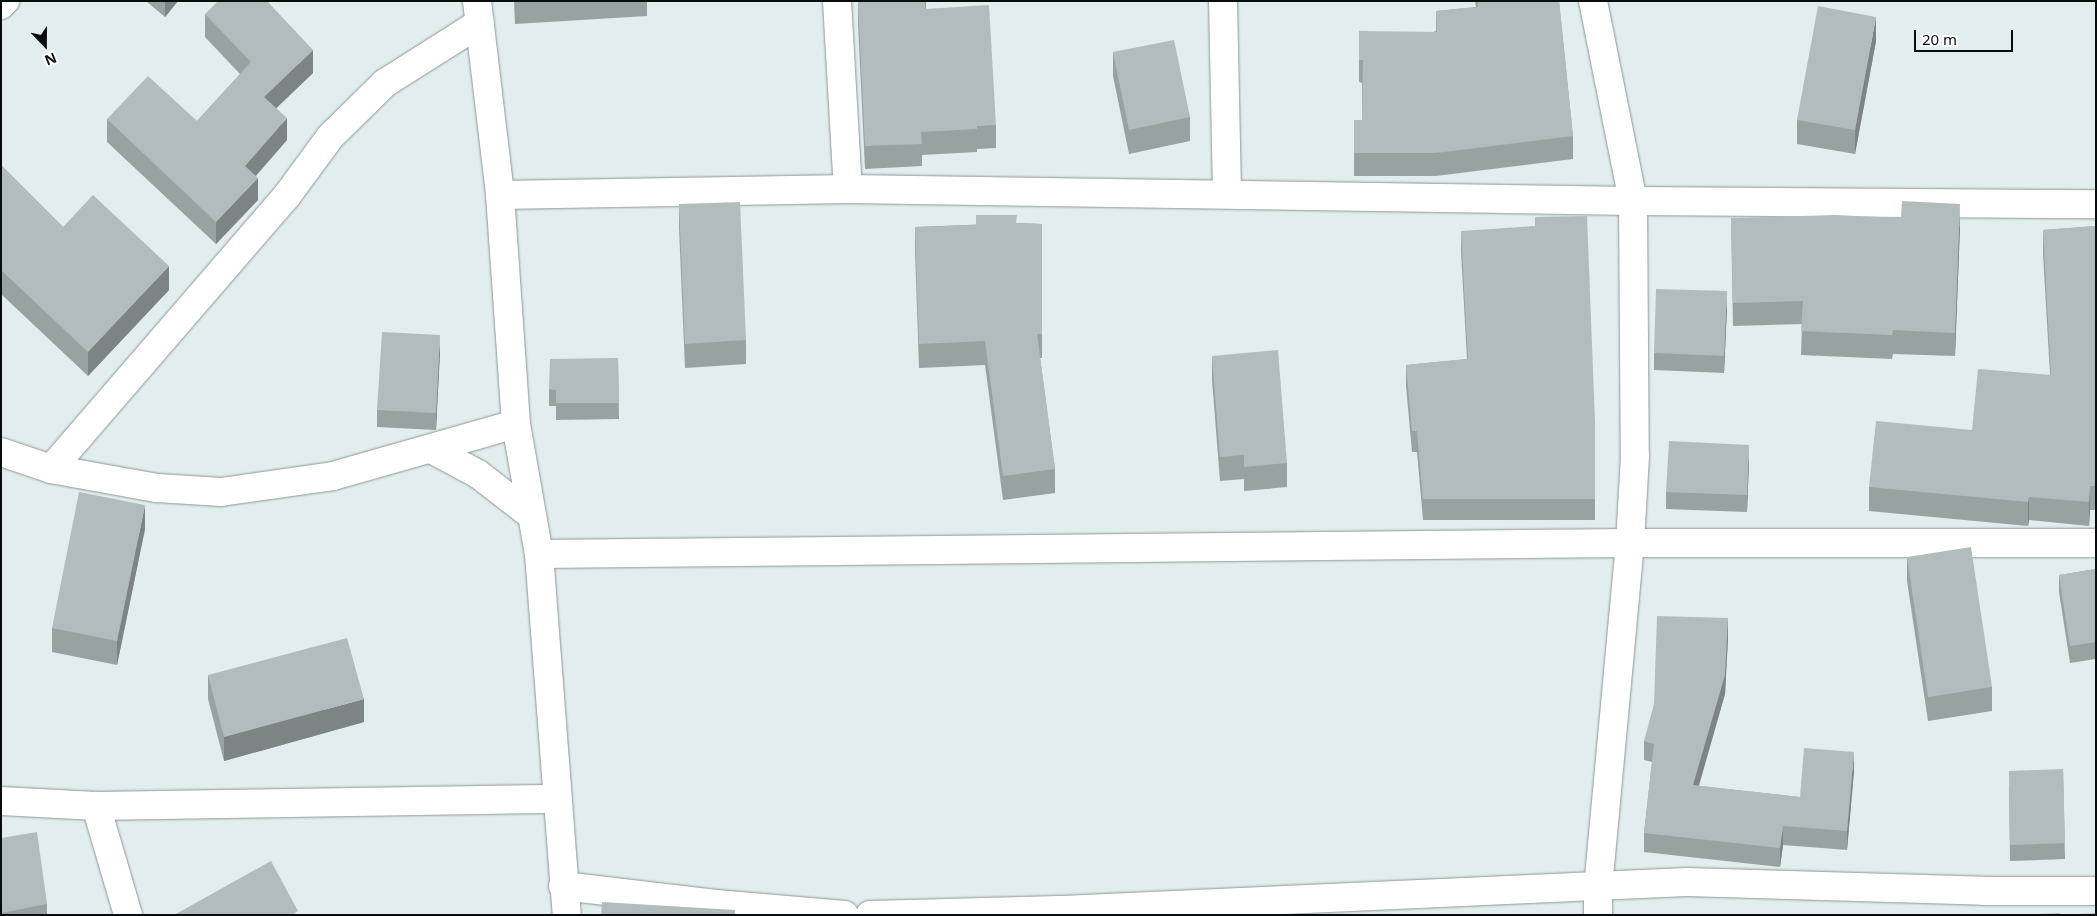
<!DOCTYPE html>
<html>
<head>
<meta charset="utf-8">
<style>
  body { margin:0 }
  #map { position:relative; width:2097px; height:916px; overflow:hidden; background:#e2edef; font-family:"Noto Sans",sans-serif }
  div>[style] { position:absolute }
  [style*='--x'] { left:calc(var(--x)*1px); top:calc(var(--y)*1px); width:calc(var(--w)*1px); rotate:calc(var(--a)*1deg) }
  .roads { filter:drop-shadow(0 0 1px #8d9799) drop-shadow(0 0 1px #8d9799) }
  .minor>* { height:28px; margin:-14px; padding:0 14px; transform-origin:14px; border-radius:14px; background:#fff }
  .wall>* { inset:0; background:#99a2a3 }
  .shaded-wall>* { inset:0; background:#7d8485 }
  .building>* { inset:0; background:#b2bcbe }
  span { translate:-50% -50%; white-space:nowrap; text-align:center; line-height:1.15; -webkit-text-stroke:4px #fff; paint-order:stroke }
  .frame { position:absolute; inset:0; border:2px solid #090c0d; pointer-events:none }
  .north { position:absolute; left:20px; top:20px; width:50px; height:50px; -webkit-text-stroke:4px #fff; paint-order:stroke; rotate:158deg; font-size:14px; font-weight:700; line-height:20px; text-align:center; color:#090c0d }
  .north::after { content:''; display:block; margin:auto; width:18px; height:22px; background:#090c0d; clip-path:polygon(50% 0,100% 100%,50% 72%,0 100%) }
  .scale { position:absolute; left:1914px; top:30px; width:99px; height:22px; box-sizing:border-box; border:2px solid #090c0d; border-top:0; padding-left:6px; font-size:15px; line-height:18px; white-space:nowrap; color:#090c0d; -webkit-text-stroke:4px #fff; paint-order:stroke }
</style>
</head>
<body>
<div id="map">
  <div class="roads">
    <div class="minor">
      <div style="--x:477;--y:1;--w:195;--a:83.2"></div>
      <div style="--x:500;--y:195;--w:230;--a:86"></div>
      <div style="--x:516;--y:424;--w:132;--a:80"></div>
      <div style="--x:539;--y:554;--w:362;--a:85.6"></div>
      <div style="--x:837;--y:1;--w:188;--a:86.7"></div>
      <div style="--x:1223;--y:1;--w:193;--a:88.8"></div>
      <div style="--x:1593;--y:1;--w:204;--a:78.7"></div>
      <div style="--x:1633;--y:201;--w:255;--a:89.6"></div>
      <div style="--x:1635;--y:456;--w:87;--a:93.3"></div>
      <div style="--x:1630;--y:543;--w:344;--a:95.3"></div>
      <div style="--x:1598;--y:886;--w:29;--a:90"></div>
      <div style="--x:1;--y:5;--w:6;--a:-45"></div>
      <div style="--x:500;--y:195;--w:348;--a:-1"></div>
      <div style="--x:848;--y:189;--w:785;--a:0.88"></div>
      <div style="--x:1633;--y:201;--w:463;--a:0.4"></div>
      <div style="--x:431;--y:449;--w:53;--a:28"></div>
      <div style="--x:478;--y:474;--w:67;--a:37.7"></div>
      <div style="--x:1;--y:452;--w:53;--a:18.8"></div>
      <div style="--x:51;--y:469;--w:108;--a:10.2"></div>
      <div style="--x:157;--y:488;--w:64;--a:3.6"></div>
      <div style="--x:221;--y:492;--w:113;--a:-8.1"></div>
      <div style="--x:333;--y:476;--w:190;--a:-15.9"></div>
      <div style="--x:51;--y:469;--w:359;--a:-49.2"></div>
      <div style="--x:286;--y:197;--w:74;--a:-53.7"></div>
      <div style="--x:330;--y:137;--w:77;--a:-44.5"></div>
      <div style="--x:385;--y:83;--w:112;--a:-32.3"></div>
      <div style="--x:539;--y:554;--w:1091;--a:-0.58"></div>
      <div style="--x:1630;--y:543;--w:466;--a:0"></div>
      <div style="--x:1;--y:801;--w:95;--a:3"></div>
      <div style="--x:96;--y:806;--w:461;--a:-0.9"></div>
      <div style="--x:96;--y:806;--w:114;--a:73.6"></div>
      <div style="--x:563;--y:886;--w:154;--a:6.7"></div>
      <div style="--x:716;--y:904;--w:129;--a:4.9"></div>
      <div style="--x:870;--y:915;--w:192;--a:-1.5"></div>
      <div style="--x:1062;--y:910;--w:626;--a:-2.57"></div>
      <div style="--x:1687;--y:882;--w:297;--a:1.7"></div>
      <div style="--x:1984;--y:891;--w:112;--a:0"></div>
    </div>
  </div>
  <div class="wall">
    <div style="clip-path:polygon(146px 1px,178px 1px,165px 17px)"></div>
    <div style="clip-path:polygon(514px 1px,647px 1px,647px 16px,515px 24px)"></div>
    <div style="clip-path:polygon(926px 1px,926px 9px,996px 125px,996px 148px,977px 149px,977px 152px,922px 155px,922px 166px,865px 169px,858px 24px,858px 2px)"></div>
    <div style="clip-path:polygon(1475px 1px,1559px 1px,1573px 136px,1573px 159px,1436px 176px,1354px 176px,1354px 120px,1362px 120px,1362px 83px,1359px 82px,1359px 60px,1436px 31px,1436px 11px,1476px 7px)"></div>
    <div style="clip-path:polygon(205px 14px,313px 73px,276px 108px,287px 140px,256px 176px,258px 200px,216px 244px,107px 142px,107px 119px,197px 121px,240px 74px,205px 37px)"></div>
    <div style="clip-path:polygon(1876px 41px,1855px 154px,1797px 144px,1797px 120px)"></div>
    <div style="clip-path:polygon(1113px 52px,1190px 117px,1190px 141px,1129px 154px,1113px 76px)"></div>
    <div style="clip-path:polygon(2096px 139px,2096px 167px,2095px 167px,2095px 145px)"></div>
    <div style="clip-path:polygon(1px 165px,63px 227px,169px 290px,88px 376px,1px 294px)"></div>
    <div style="clip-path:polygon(679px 204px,746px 340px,746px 364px,685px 368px,679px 228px)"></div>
    <div style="clip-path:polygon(1731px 218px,1960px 227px,1955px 356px,1893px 354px,1892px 359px,1801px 355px,1802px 324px,1733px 326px)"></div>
    <div style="clip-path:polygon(1017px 223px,1042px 224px,1042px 358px,1040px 358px,1055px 469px,1055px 493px,1003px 500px,985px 365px,919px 368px,915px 251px,915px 227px)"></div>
    <div style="clip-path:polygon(2096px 226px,2096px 510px,2090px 510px,2089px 526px,2029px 520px,2028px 526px,1869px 511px,1869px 487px,1972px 430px,2050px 375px,2043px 254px,2043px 230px)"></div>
    <div style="clip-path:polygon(1461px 231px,1595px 422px,1595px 520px,1423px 520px,1417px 452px,1412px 452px,1406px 386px,1406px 365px,1467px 359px,1461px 252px)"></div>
    <div style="clip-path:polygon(1727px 308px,1724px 373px,1654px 370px,1654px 353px)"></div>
    <div style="clip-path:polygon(440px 352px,436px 430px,377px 427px,377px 410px)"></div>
    <div style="clip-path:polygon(1212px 356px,1287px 463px,1287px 487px,1244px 491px,1244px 479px,1220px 481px,1212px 380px)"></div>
    <div style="clip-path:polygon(618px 358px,619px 419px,556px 420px,556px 406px,549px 406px,549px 389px)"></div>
    <div style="clip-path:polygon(1749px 461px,1747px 512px,1666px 509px,1666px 492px)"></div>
    <div style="clip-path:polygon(145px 529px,117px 665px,52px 652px,52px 628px)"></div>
    <div style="clip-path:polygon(1907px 557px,1992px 687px,1992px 711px,1928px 721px,1907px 581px)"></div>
    <div style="clip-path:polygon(2096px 569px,2096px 659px,2070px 663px,2059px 592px,2059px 575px)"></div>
    <div style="clip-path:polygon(1728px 638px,1725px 694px,1699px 786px,1800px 797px,1854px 771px,1847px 850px,1783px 845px,1780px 867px,1644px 852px,1644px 833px,1652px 762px,1644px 760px,1644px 741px)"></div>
    <div style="clip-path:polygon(208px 675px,364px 722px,224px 761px,208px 699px)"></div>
    <div style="clip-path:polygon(2063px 769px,2065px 859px,2010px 861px,2009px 787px)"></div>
    <div style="clip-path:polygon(1px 838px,47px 904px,47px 915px,1px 915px)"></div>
  </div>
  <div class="shaded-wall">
    <div style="clip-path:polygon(165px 1px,178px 1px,165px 17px)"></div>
    <div style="clip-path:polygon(1876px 17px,1876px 41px,1855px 154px,1855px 130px)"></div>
    <div style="clip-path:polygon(313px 50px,313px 73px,264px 120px,264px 97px)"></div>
    <div style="clip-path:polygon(287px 118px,287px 140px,245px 188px,245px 166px)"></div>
    <div style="clip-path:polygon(258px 178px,258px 200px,216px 244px,216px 222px)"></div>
    <div style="clip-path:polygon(1960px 204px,1960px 227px,1955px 356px,1955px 333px)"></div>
    <div style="clip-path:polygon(169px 266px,169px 290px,88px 376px,88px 352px)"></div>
    <div style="clip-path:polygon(1727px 291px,1727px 308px,1724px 373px,1724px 356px)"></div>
    <div style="clip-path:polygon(440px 335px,440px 352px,436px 430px,436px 413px)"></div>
    <div style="clip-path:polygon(1749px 445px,1749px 461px,1747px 512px,1747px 495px)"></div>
    <div style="clip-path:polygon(2090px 486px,2090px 510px,2089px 526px,2089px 502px)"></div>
    <div style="clip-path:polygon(2029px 497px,2029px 520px,2028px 526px,2028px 502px)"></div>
    <div style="clip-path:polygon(145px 505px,145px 529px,117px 665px,117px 641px)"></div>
    <div style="clip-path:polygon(1728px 618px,1728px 638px,1725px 694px,1693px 805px,1693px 785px)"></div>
    <div style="clip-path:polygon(364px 699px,364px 722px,224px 761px,224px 737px)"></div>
    <div style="clip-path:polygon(1854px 752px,1854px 771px,1847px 850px,1847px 831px)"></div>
    <div style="clip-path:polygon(1783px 826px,1783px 845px,1780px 867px,1780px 848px)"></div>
  </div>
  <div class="building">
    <div style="clip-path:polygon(218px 1px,267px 1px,313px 50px,264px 97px,287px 118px,245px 166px,258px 178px,216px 222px,107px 119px,148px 76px,197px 121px,251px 62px,205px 14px)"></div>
    <div style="clip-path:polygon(925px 1px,925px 9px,989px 5px,996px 125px,977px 126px,977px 129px,921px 132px,922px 144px,865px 146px,858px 2px)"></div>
    <div style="clip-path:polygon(1478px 1px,1559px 1px,1573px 136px,1436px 153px,1354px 153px,1354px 120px,1362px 120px,1363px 60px,1359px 60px,1359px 31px,1437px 32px,1436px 11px,1478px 7px)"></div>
    <div style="clip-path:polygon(1818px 6px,1876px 17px,1855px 130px,1797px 120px)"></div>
    <div style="clip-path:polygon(1174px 40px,1190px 117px,1129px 130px,1113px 52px)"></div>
    <div style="clip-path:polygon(1px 165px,63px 227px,93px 195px,169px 266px,88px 352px,1px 270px)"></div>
    <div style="clip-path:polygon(1902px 201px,1960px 204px,1955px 333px,1893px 330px,1892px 335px,1801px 331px,1803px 301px,1733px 303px,1731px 218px,1835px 215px,1901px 218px)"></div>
    <div style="clip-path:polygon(740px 202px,746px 340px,685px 344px,679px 204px)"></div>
    <div style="clip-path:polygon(976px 215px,1017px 215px,1016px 223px,1042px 224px,1042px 334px,1037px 334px,1055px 469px,1003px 476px,985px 341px,919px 344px,915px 227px,976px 225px)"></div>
    <div style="clip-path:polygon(1587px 216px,1595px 422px,1595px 499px,1423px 499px,1417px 431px,1412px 431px,1406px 365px,1468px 359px,1461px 231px,1535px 226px,1535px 217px)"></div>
    <div style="clip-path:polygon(2096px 226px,2096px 486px,2090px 486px,2089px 502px,2029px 497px,2028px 502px,1869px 487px,1876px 421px,1972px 430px,1978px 369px,2051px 375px,2043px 230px)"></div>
    <div style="clip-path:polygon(1656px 289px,1727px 291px,1724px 356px,1654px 353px)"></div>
    <div style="clip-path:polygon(382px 332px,440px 335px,436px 413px,377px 410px)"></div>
    <div style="clip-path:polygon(1278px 350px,1287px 463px,1244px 467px,1244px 455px,1220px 457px,1212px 356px)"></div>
    <div style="clip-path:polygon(618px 358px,619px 403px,556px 403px,556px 390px,549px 389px,550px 359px)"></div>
    <div style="clip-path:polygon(1669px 441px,1749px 445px,1747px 495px,1666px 492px)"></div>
    <div style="clip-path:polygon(79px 492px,145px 505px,117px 641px,52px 628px)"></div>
    <div style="clip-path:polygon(1971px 547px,1992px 687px,1928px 697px,1907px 557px)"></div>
    <div style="clip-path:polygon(2096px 569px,2096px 642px,2070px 646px,2059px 575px)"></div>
    <div style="clip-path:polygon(1657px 616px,1728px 618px,1725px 675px,1693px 785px,1800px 797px,1804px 748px,1854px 752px,1847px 831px,1783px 826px,1780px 848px,1644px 833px,1654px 744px,1644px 741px,1654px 704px)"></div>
    <div style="clip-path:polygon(347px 638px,364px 699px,224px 737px,208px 675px)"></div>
    <div style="clip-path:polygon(2063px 769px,2065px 843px,2010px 845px,2009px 771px)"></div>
    <div style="clip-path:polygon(37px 832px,47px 904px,1px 913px,1px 838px)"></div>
    <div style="clip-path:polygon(271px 861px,298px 911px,292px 915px,174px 915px)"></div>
    <div style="clip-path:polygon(602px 902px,735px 910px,735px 915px,601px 915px)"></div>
    <div style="clip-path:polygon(2060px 913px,2060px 915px,2022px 915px)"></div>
    <div style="clip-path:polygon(2096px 913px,2096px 915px,2070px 915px)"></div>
  </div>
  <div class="frame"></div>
  <div class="north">N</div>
  <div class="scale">20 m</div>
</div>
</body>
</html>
